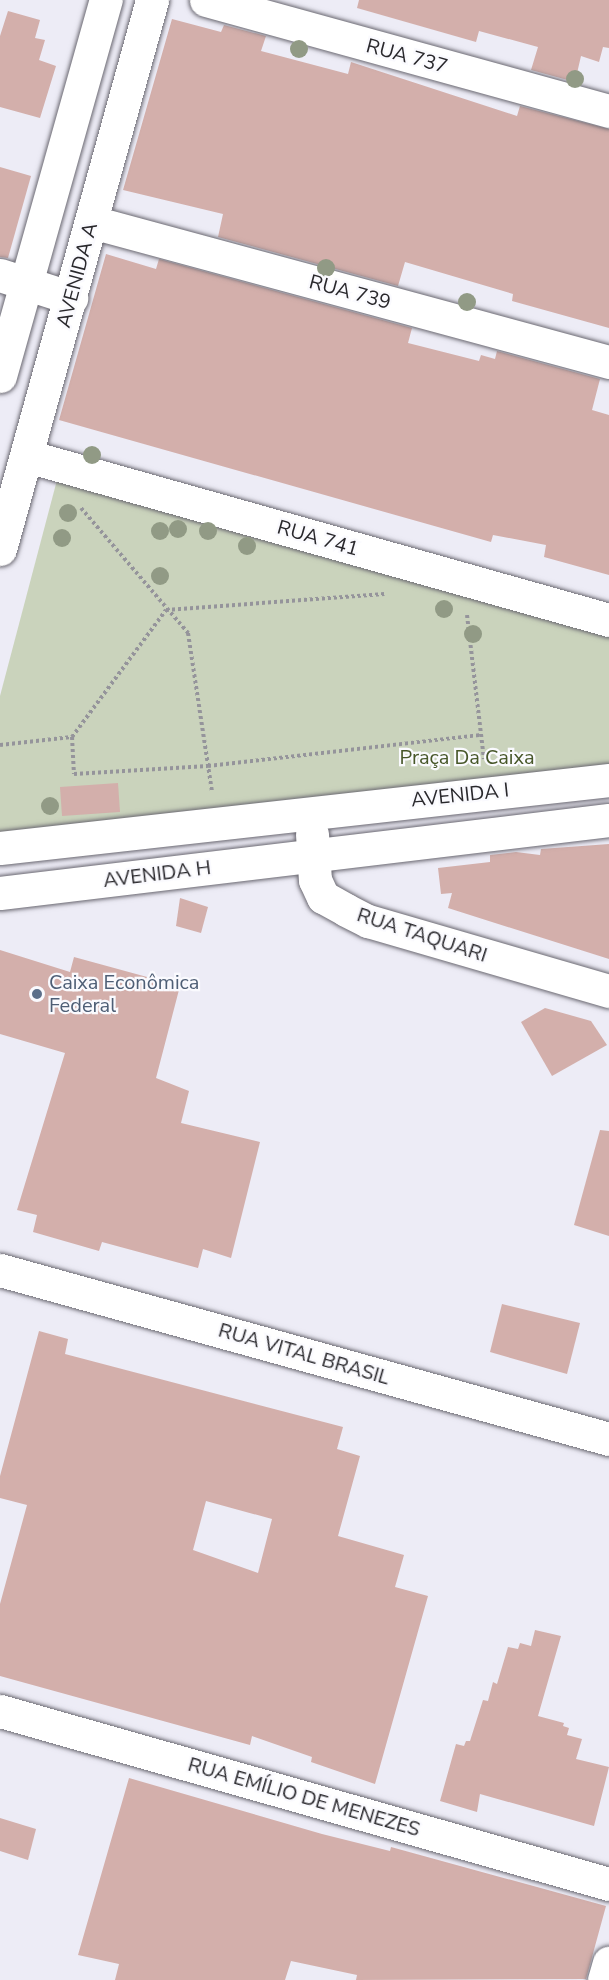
<!DOCTYPE html>
<html>
<head>
<meta charset="utf-8">
<style>
  body { margin:0 }
  #map { position:relative; width:609px; height:1980px; overflow:hidden; background:#edecf6; font-family:"Nunito Sans",sans-serif }
  div>[style] { position:absolute }
  [style*='--x'] { left:calc(var(--x)*1px); top:calc(var(--y)*1px); width:calc(var(--w)*1px); rotate:calc(var(--a)*1deg) }
  .green>* { inset:0; background:#cad3bc }
  .building>* { inset:0; background:#d3afab }
  .path>* { height:4px; margin-top:-2px; transform-origin:0; background:repeating-linear-gradient(90deg,#95949b 0 3px,transparent 0 6px) }
  .roads { filter:drop-shadow(0 0 2px #6a6871) drop-shadow(0 0 2px #6a6871) }
  .minor>* { height:33px; margin:-16.5px; padding:0 16.5px; transform-origin:16.5px; border-radius:16.5px; background:#fff }
  .trees>* { width:18px; height:18px; margin:-9px; border-radius:50%; background:#919a85 }
  .dots>* { width:16px; height:16px; translate:-50% -50%; box-sizing:border-box; border:3px solid #fafafe; border-radius:50% }
  span { translate:-50% -50%; white-space:nowrap; text-align:center; line-height:1.15; -webkit-text-stroke:4.5px #fafafe; paint-order:stroke }
  .street-label { font-size:20px; color:#29282c }
  .park-label { font-size:20px; color:#465628 }
  .service-label { font-size:20px; color:#4e5e75 }
  .left { translate:0 -50%; text-align:left }
</style>
</head>
<body>
<div id="map">
  <div class="green">
    <div style="clip-path:polygon(57px 480px,609px 637px,609px 775px,0 835px,0 696px)"></div>
  </div>
  <div class="building">
    <div style="clip-path:polygon(359px 0,609px 0,609px 48px,603px 47px,599px 62px,581px 56px,575px 82px,531px 70px,538px 47px,479px 31px,476px 42px,357px 8px)"></div>
    <div style="clip-path:polygon(8px 11px,40px 20px,35px 38px,45px 40px,39px 60px,56px 66px,40px 118px,0 107px,0 36px)"></div>
    <div style="clip-path:polygon(172px 19px,221px 32px,224px 25px,266px 36px,261px 51px,348px 74px,351px 62px,517px 116px,520px 106px,609px 129px,609px 328px,512px 301px,513px 294px,405px 262px,398px 286px,218px 237px,223px 214px,123px 190px)"></div>
    <div style="clip-path:polygon(0 167px,31px 176px,8px 258px,0 257px)"></div>
    <div style="clip-path:polygon(106px 254px,156px 269px,159px 259px,412px 328px,408px 343px,479px 361px,481px 355px,495px 359px,497px 351px,600px 379px,592px 410px,609px 415px,609px 575px,544px 557px,546px 545px,493px 535px,491px 542px,59px 420px)"></div>
    <div style="clip-path:polygon(118px 783px,120px 812px,62px 816px,60px 787px)"></div>
    <div style="clip-path:polygon(609px 844px,609px 959px,448px 908px,452px 893px,441px 894px,438px 868px,490px 862px,490px 855px,516px 852px,540px 855px,541px 849px)"></div>
    <div style="clip-path:polygon(180px 898px,208px 907px,201px 933px,176px 926px)"></div>
    <div style="clip-path:polygon(0 950px,70px 972px,74px 957px,180px 986px,156px 1078px,189px 1091px,181px 1123px,260px 1142px,231px 1258px,203px 1249px,198px 1268px,102px 1242px,99px 1251px,33px 1232px,37px 1215px,17px 1210px,65px 1053px,0 1034px)"></div>
    <div style="clip-path:polygon(545px 1008px,591px 1021px,607px 1045px,552px 1076px,521px 1022px)"></div>
    <div style="clip-path:polygon(600px 1130px,609px 1131px,609px 1236px,574px 1225px)"></div>
    <div style="clip-path:polygon(502px 1304px,580px 1323px,567px 1374px,490px 1352px)"></div>
    <div style="clip-path:polygon(evenodd,39px 1331px,68px 1339px,65px 1354px,343px 1427px,337px 1449px,360px 1456px,338px 1536px,404px 1555px,395px 1587px,428px 1596px,375px 1784px,311px 1762px,312px 1757px,252px 1736px,250px 1745px,0 1676px,0 1604px,27px 1505px,0 1498px,0 1476px,39px 1331px,206px 1501px,272px 1519px,258px 1573px,193px 1550px,206px 1501px)"></div>
    <div style="clip-path:polygon(535px 1630px,561px 1636px,538px 1716px,564px 1723px,563px 1726px,569px 1728px,567px 1735px,582px 1739px,576px 1759px,609px 1767px,594px 1826px,480px 1794px,477px 1812px,440px 1801px,456px 1744px,464px 1746px,466px 1741px,470px 1741px,483px 1700px,488px 1701px,493px 1682px,497px 1684px,508px 1647px,518px 1649px,520px 1643px,531px 1646px)"></div>
    <div style="clip-path:polygon(129px 1778px,322px 1834px,390px 1851px,391px 1847px,606px 1906px,586px 1979px,356px 1980px,357px 1975px,291px 1961px,285px 1980px,115px 1980px,119px 1964px,78px 1955px)"></div>
    <div style="clip-path:polygon(0 1818px,36px 1829px,28px 1860px,0 1851px)"></div>
  </div>
  <div class="path">
    <div style="--x:81;--y:508;--w:165;--a:49.4"></div>
    <div style="--x:188;--y:633;--w:161;--a:81.4"></div>
    <div style="--x:467;--y:615;--w:145;--a:83.3"></div>
    <div style="--x:72;--y:737;--w:37;--a:87"></div>
    <div style="--x:74;--y:774;--w:134;--a:-3.4"></div>
    <div style="--x:208;--y:766;--w:275;--a:-6.5"></div>
    <div style="--x:0;--y:745;--w:72;--a:-6.3"></div>
    <div style="--x:72;--y:737;--w:158;--a:-53.5"></div>
    <div style="--x:166;--y:610;--w:219;--a:-4.2"></div>
  </div>
  <div class="roads">
    <div class="minor">
      <div style="--x:206;--y:0;--w:418;--a:15.4"></div>
      <div style="--x:92;--y:222;--w:536;--a:15.15"></div>
      <div style="--x:0;--y:275;--w:75;--a:17.9"></div>
      <div style="--x:0;--y:376;--w:391;--a:-74.3"></div>
      <div style="--x:27;--y:456;--w:605;--a:15.74"></div>
      <div style="--x:0;--y:549;--w:570;--a:-74.52"></div>
      <div style="--x:312;--y:834;--w:46;--a:86.3"></div>
      <div style="--x:315;--y:880;--w:19;--a:65"></div>
      <div style="--x:323;--y:897;--w:26;--a:29"></div>
      <div style="--x:346;--y:910;--w:25;--a:27"></div>
      <div style="--x:368;--y:921;--w:251;--a:16.2"></div>
      <div style="--x:0;--y:848;--w:613;--a:-6.37"></div>
      <div style="--x:0;--y:893;--w:613;--a:-6.84"></div>
      <div style="--x:0;--y:1270;--w:632;--a:15.51"></div>
      <div style="--x:0;--y:1711;--w:633;--a:15.86"></div>
      <div style="--x:604;--y:1980;--w:18;--a:-74"></div>
    </div>
  </div>
  <div class="trees">
    <div style="left:299px;top:49px"></div>
    <div style="left:575px;top:79px"></div>
    <div style="left:326px;top:268px"></div>
    <div style="left:467px;top:302px"></div>
    <div style="left:92px;top:455px"></div>
    <div style="left:68px;top:513px"></div>
    <div style="left:178px;top:529px"></div>
    <div style="left:160px;top:531px"></div>
    <div style="left:208px;top:531px"></div>
    <div style="left:62px;top:538px"></div>
    <div style="left:247px;top:546px"></div>
    <div style="left:160px;top:576px"></div>
    <div style="left:444px;top:609px"></div>
    <div style="left:473px;top:634px"></div>
    <div style="left:50px;top:806px"></div>
  </div>
  <div class="dots">
    <div style="left:37px;top:994px;background:#5c6f8a"></div>
  </div>
  <div class="street-label">
    <span style="left:407px;top:56px;rotate:15deg">RUA 737</span>
    <span style="left:77px;top:275px;rotate:-75deg">AVENIDA A</span>
    <span style="left:350px;top:292px;rotate:15deg">RUA 739</span>
    <span style="left:318px;top:538px;rotate:16deg">RUA 741</span>
    <span style="left:460px;top:795px;rotate:-6deg">AVENIDA I</span>
    <span style="left:157px;top:874px;rotate:-7deg">AVENIDA H</span>
    <span style="left:422px;top:935px;rotate:18deg">RUA TAQUARI</span>
    <span style="left:304px;top:1354px;rotate:16deg">RUA VITAL BRASIL</span>
    <span style="left:304px;top:1797px;rotate:16deg">RUA EMÍLIO DE MENEZES</span>
  </div>
  <div class="park-label">
    <span style="left:467px;top:757px">Praça Da Caixa</span>
  </div>
  <div class="service-label">
    <span class="left" style="left:49px;top:994px">Caixa Econômica<br>Federal</span>
  </div>
</div>
</body>
</html>
